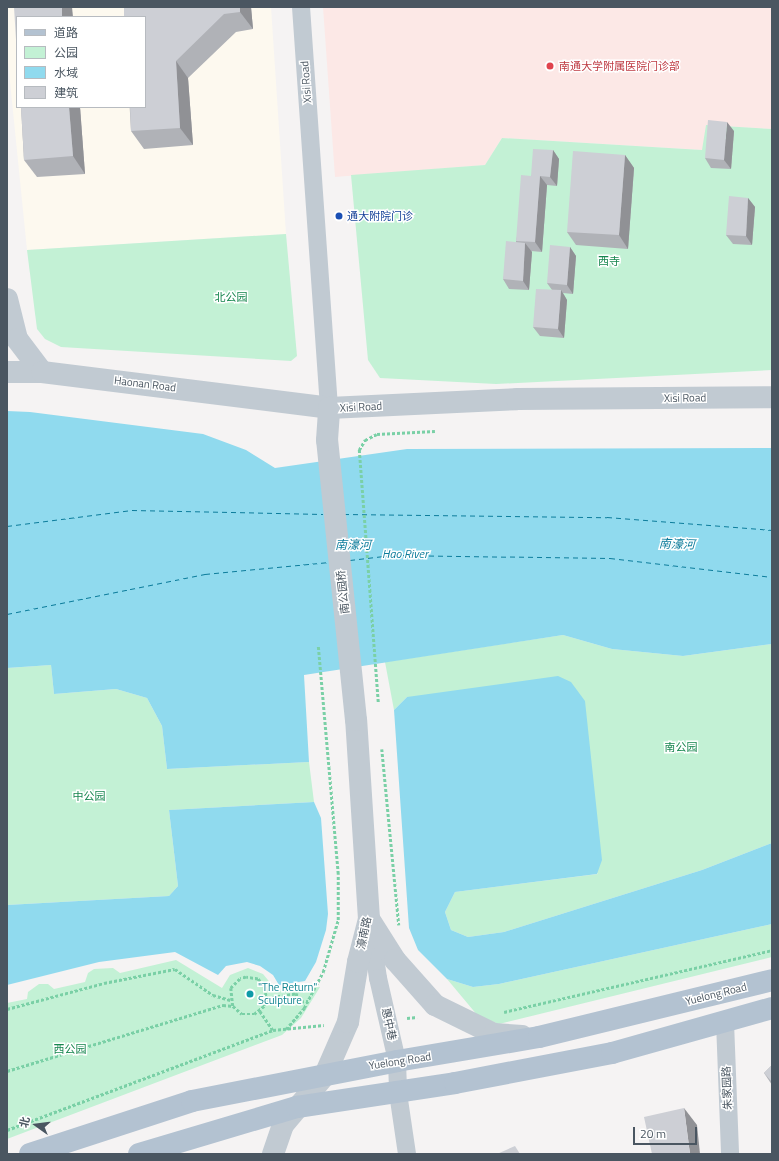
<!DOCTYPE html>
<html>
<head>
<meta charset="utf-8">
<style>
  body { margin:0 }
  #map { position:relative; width:779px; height:1161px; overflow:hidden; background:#f5f3f3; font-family:"Titillium Web","Noto Sans SC",sans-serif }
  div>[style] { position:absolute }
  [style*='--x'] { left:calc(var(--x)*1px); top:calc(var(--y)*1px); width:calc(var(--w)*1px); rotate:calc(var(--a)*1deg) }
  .commercial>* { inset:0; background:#fdf9ef }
  .medical>* { inset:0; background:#fce8e6 }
  .green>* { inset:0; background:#c3f1d5 }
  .water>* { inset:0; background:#90daee }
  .ferry>* { height:1px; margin-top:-0.5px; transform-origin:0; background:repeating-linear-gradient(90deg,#0c7c9b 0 5px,transparent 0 9px) }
  .path>* { height:2.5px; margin-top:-1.25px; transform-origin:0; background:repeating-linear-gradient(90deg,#7ad0a6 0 3px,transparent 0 5px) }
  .minor>* { height:18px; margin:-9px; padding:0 9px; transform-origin:9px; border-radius:9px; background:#c1cad2 }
  .tertiary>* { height:22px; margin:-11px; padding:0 11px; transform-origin:11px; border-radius:11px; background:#c1cad2 }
  .primary>* { height:22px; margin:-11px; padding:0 11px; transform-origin:11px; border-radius:11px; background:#b3c2d1 }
  .wall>* { inset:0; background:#b0b2b7 }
  .shaded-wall>* { inset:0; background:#909195 }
  .building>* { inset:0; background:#cdcfd5 }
  .dots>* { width:11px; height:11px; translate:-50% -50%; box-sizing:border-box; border:2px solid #fff; border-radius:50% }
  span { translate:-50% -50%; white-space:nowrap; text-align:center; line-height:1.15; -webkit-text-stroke:3px #fff; paint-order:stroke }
  .health-label { font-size:11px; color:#be3a42 }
  .left { translate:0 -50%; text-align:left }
  .street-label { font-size:11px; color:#4a5661 }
  .transit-label { font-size:11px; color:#164399 }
  .park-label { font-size:11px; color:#17864f }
  .culture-label { font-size:11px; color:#0d838f }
  .water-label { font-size:12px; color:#0c7c9b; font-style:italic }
  .frame { position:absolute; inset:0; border:8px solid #4a5661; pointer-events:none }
  .legend { position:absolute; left:16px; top:16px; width:130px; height:92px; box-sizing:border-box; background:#fff; border:1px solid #b7bbc0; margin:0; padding:5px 7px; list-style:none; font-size:12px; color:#4a5661 }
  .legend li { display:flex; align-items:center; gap:8px; height:20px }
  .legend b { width:20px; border:1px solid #b7bbc0 }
  .north { position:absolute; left:16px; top:1105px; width:40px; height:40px; -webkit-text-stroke:3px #fff; paint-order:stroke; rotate:284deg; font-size:11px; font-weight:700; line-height:16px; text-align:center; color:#4a5661 }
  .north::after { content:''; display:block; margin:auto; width:14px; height:18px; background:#4a5661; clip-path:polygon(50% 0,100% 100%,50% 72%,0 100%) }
  .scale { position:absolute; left:633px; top:1127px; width:64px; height:18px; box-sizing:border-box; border:2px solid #4a5661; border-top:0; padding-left:5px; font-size:12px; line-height:14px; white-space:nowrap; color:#4a5661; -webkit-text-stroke:3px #fff; paint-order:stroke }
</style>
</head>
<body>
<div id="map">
  <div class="commercial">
    <div style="clip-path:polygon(evenodd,7px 7px,271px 7px,286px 234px,27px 250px,7px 52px,7px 7px,17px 17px,145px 17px,145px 107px,17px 107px,17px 17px)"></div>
  </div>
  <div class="medical">
    <div style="clip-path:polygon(323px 7px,772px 7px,772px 129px,706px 125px,703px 150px,502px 138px,485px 165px,335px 177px)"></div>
  </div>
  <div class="green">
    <div style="clip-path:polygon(706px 125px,772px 129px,772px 370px,496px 384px,380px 378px,368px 360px,351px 175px,485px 165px,502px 138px,702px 150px)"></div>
    <div style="clip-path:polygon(286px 234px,297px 356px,291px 361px,61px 347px,45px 339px,37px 329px,27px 250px)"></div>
    <div style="clip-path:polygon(563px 635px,612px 649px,683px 656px,772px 644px,772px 843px,702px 870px,504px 932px,468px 937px,451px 930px,445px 912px,455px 892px,598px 874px,407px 697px,394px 710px,385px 662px)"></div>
    <div style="clip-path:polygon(51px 665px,54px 694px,116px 689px,147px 698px,162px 726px,167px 769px,309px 762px,314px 802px,169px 810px,178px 886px,169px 896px,7px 905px,7px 668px)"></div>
    <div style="clip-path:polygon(772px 924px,772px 957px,499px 1024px,478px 1016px,447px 979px,473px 987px,499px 984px)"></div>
    <div style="clip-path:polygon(176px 960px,222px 988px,230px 975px,248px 968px,263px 974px,277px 991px,320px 987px,301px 1018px,282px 1035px,7px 1139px,7px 1003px,27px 999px,28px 992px,39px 984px,48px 984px,54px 989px,85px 982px,88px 973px,94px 969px,113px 968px,120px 973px)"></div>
  </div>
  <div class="water">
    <div style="clip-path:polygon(7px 411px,30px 412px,203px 434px,246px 450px,275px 468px,407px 449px,772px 448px,772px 644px,683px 656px,612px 649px,563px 635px,304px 675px,309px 762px,167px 769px,162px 726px,147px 698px,116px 689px,54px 694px,51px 665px,7px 668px)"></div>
    <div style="clip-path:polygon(558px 676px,571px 682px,585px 701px,602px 860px,597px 874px,455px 892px,445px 912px,451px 930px,468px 937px,504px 932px,702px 870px,772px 843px,772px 924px,499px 984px,473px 987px,447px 979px,418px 950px,409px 928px,394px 710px,407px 697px)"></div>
    <div style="clip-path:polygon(314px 802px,321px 818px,328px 914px,326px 930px,316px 962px,305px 981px,279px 985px,273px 975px,260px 966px,247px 962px,226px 966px,218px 975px,175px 952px,99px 962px,7px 985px,7px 905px,169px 896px,178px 886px,169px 810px)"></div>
  </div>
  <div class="ferry">
    <div style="--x:344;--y:514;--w:263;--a:0.7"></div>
    <div style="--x:607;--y:517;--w:166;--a:4.5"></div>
    <div style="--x:7;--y:526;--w:126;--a:-7.3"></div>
    <div style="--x:132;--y:510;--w:191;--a:1.2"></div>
    <div style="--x:350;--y:560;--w:43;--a:-6.6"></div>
    <div style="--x:393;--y:555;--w:217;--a:0.8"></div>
    <div style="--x:610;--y:558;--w:163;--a:6.7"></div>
    <div style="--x:7;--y:614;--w:202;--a:-11.4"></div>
    <div style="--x:205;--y:574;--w:125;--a:-5.5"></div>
  </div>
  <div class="path">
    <div style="--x:378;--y:702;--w:253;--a:-94.3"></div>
    <div style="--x:359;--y:450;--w:12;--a:-59"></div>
    <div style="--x:365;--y:440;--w:13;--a:-27"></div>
    <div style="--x:377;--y:434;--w:58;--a:-3"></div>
    <div style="--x:382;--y:749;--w:177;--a:84.5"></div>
    <div style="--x:267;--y:998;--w:30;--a:-9"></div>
    <div style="--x:297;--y:993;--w:9;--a:96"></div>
    <div style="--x:296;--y:1002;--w:12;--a:-5"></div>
    <div style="--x:7;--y:1009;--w:100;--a:-15"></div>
    <div style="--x:104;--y:983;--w:72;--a:-11.2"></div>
    <div style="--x:175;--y:969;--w:46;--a:34.4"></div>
    <div style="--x:213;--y:995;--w:18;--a:16"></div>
    <div style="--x:260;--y:1011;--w:23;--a:56"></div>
    <div style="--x:504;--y:1012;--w:275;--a:-13"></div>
    <div style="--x:407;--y:1018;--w:10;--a:-6"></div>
    <div style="--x:286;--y:1029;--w:28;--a:-49"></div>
    <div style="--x:304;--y:1008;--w:41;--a:-62.2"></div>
    <div style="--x:323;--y:972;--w:54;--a:-73.9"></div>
    <div style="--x:338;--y:920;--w:46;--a:-90"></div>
    <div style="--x:338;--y:874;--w:229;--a:-95"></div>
    <div style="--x:7;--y:1071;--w:226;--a:-17"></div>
    <div style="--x:223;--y:1005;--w:10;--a:6"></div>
    <div style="--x:233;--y:1006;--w:12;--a:42"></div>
    <div style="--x:242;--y:1014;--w:12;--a:0"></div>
    <div style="--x:254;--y:1014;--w:13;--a:-39"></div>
    <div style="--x:264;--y:1006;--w:17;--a:-83"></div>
    <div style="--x:266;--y:989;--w:13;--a:-129"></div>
    <div style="--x:258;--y:979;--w:12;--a:-171"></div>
    <div style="--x:246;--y:977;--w:6;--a:162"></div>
    <div style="--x:240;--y:979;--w:13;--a:135"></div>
    <div style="--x:231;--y:988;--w:18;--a:84"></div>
    <div style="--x:7;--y:1130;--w:284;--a:-20.6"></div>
    <div style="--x:273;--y:1030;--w:51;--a:-5.6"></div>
  </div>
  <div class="minor">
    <div style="--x:301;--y:7;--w:402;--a:86"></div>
    <div style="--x:370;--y:922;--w:57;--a:81.9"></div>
    <div style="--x:378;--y:978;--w:85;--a:77.1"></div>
    <div style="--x:397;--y:1061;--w:32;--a:88"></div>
    <div style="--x:398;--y:1093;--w:62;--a:81.6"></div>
    <div style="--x:725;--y:1022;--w:132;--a:87.8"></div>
  </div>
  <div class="tertiary">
    <div style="--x:7;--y:299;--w:41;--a:76"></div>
    <div style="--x:17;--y:339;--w:41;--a:52.9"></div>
    <div style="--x:7;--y:372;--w:35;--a:0"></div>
    <div style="--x:42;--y:372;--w:289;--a:7.1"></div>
    <div style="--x:329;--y:408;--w:188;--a:-2.7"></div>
    <div style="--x:517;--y:399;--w:255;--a:-0.4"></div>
    <div style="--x:369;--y:919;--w:49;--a:57.6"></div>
    <div style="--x:395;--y:960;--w:60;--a:48.4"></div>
    <div style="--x:435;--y:1005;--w:66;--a:26.2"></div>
    <div style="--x:494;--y:1034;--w:28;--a:4"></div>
    <div style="--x:273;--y:1154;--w:31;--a:-71"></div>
    <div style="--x:283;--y:1125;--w:65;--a:-50"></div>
    <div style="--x:325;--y:1075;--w:58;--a:-66.5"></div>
    <div style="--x:348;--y:1022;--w:61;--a:-80.5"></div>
    <div style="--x:358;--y:962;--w:44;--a:-75.7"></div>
    <div style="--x:369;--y:919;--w:199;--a:-93.7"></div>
    <div style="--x:356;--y:720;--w:281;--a:-95.9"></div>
    <div style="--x:327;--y:440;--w:32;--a:-86"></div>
  </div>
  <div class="primary">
    <div style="--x:30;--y:1154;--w:170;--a:-18.1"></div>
    <div style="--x:192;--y:1101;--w:209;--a:-11"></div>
    <div style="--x:397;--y:1061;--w:144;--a:-9.6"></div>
    <div style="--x:539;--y:1037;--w:240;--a:-13.7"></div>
    <div style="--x:139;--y:1154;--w:165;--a:-16.6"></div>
    <div style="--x:297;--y:1107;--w:160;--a:-8.6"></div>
    <div style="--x:455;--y:1083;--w:160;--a:-10.8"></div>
    <div style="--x:612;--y:1053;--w:166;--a:-15.7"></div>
  </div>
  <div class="wall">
    <div style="clip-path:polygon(124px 7px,251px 7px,253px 29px,236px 32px,188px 78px,193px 145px,144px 149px,131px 131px)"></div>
    <div style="clip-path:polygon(21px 107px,80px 107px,85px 174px,37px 177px,24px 160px)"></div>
    <div style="clip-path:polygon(734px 131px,731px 169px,711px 168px,705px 158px)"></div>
    <div style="clip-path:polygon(553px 150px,559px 159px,557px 186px,547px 185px,542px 252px,531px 251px,532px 252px,529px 290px,509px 289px,503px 279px,516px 242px,516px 241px,531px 176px)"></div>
    <div style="clip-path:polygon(625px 155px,634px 168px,628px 249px,576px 245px,567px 232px)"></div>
    <div style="clip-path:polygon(748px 198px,755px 207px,752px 245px,733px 244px,726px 235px)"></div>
    <div style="clip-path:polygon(570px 247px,576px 256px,573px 294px,563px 293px,567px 300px,564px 338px,540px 336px,533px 327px,552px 290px,547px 283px)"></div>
    <div style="clip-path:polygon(772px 1065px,772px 1085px,764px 1073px)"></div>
  </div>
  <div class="shaded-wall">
    <div style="clip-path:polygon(62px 7px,72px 7px,73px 17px,62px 17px)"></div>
    <div style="clip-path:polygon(240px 7px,251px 7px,253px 29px,240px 12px)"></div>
    <div style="clip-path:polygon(176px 61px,188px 78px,193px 145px,180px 128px)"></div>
    <div style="clip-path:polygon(69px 107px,80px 107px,85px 174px,73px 156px)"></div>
    <div style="clip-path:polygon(727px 122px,734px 131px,731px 169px,724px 160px)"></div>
    <div style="clip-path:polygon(553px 150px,559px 159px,557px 186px,550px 177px)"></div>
    <div style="clip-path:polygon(625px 155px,634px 168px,628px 249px,619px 235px)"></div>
    <div style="clip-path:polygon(540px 176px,547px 185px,542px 252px,535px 242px)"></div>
    <div style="clip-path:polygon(748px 198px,755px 207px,752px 245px,746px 236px)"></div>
    <div style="clip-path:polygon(525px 243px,532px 252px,529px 290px,523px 281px)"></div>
    <div style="clip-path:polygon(570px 247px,576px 256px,573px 294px,567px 285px)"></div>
    <div style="clip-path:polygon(561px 290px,567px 300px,564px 338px,558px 329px)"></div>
    <div style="clip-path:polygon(684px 1108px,697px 1125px,700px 1154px,690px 1154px)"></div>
  </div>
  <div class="building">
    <div style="clip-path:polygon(14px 7px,62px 7px,62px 17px,17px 17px,17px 56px)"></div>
    <div style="clip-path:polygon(124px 7px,240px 7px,240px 12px,224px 14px,176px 61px,180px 128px,131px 131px,130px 107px,145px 107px,145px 17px,124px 17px)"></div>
    <div style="clip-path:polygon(21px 107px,69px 107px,73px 156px,24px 160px)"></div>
    <div style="clip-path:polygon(708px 120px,727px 122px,724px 160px,705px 158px)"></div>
    <div style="clip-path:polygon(533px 149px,553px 150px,550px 177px,540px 176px,535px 242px,516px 241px,521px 175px,531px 176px)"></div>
    <div style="clip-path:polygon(573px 151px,625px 155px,619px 235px,567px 232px)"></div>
    <div style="clip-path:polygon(729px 196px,748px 198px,746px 236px,726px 235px)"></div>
    <div style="clip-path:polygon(506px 241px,525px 243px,523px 281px,503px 279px)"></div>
    <div style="clip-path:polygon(550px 245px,570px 247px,567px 285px,547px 283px)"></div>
    <div style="clip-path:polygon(536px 289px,561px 290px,558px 329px,533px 327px)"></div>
    <div style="clip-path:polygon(772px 1065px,772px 1082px,764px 1073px)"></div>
    <div style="clip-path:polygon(684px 1108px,690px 1154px,652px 1154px,644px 1117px)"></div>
    <div style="clip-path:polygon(515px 1146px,520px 1154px,497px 1154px)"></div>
  </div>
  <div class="dots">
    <div style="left:550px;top:66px;background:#e0444e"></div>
    <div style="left:339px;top:216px;background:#1a4fb4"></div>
    <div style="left:250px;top:994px;background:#0f9aa8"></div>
  </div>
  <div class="health-label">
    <span class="left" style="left:559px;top:66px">南通大学附属医院门诊部</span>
  </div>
  <div class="street-label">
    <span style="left:306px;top:82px;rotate:-94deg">Xisi Road</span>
    <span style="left:145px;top:384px;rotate:7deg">Haonan Road</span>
    <span style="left:685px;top:398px;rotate:-1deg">Xisi Road</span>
    <span style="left:361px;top:407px;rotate:-3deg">Xisi Road</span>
    <span style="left:343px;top:592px;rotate:-96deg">南公园桥</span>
    <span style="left:364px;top:933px;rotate:-78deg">濠南路</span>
    <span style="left:716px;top:994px;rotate:-14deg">Yuelong Road</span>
    <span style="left:389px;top:1024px;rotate:78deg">惠中巷</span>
    <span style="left:400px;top:1061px;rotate:-9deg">Yuelong Road</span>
    <span style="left:727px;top:1088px;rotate:-92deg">朱家园路</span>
  </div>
  <div class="transit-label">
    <span class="left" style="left:347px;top:216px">通大附院门诊</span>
  </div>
  <div class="park-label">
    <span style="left:609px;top:261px">西寺</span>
    <span style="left:231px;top:297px">北公园</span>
    <span style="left:681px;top:747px">南公园</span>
    <span style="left:89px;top:796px">中公园</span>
    <span style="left:70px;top:1049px">西公园</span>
  </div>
  <div class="culture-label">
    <span class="left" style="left:258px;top:994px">"The Return"<br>Sculpture</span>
  </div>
  <div class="water-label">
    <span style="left:677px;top:544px;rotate:2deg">南濠河</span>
    <span style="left:353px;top:545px">南濠河</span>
    <span style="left:405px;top:554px">Hao River</span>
  </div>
  <div class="frame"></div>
  <ul class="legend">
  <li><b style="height:5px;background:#b3c2d1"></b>道路</li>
  <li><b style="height:11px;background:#c3f1d5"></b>公园</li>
  <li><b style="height:11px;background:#90daee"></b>水域</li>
  <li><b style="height:11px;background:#cdcfd5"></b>建筑</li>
  </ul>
  <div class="north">北</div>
  <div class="scale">20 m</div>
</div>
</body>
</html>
